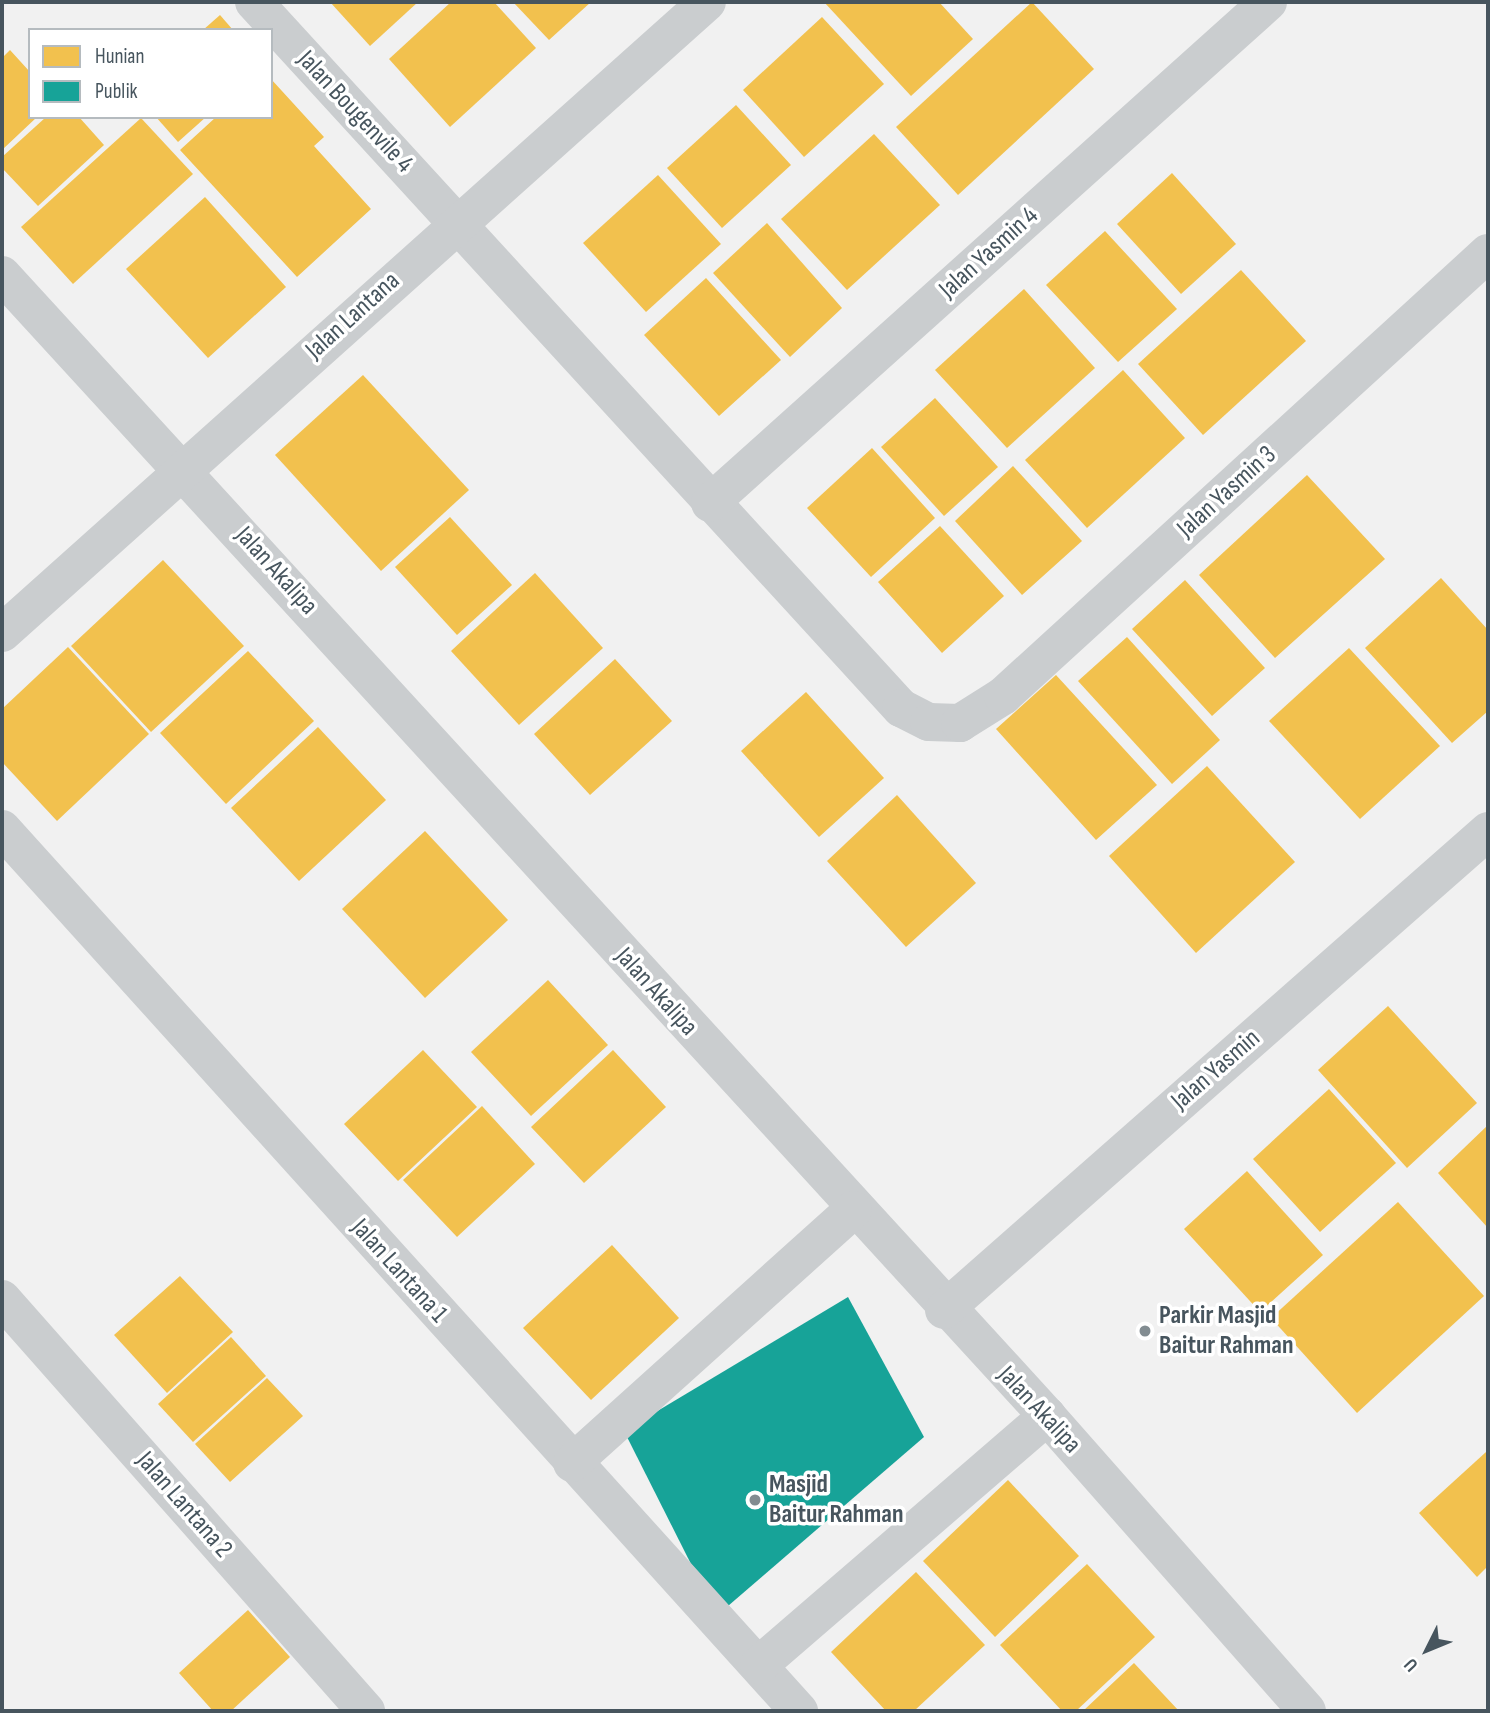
<!DOCTYPE html>
<html>
<head>
<meta charset="utf-8">
<style>
  body { margin:0 }
  #map { position:relative; width:1490px; height:1713px; overflow:hidden; background:#f1f1f1; font-family:"Sofia Sans Condensed",sans-serif }
  div>[style] { position:absolute }
  [style*='--x'] { left:calc(var(--x)*1px); top:calc(var(--y)*1px); width:calc(var(--w)*1px); rotate:calc(var(--a)*1deg) }
  .homes>* { inset:0; background:#f2c14e }
  .public>* { inset:0; background:#17a398 }
  .minor>* { height:38px; margin:-19px; padding:0 19px; transform-origin:19px; border-radius:19px; background:#cacdcf }
  .dots>* { width:19px; height:19px; translate:-50% -50%; box-sizing:border-box; border:4px solid #fff; border-radius:50% }
  span { translate:-50% -50%; white-space:nowrap; text-align:center; line-height:1.15; -webkit-text-stroke:7px #fff; paint-order:stroke }
  .street-label { font-size:26px; color:#47555e }
  .poi-label { font-size:26px; color:#47555e; font-weight:700 }
  .left { translate:0 -50%; text-align:left }
  .frame { position:absolute; inset:0; border:4px solid #47555e; pointer-events:none }
  .legend { position:absolute; left:28px; top:28px; width:245px; height:91px; box-sizing:border-box; background:#fff; border:2px solid #b5bbbf; margin:0; padding:9px 12px; list-style:none; font-size:21px; color:#47555e }
  .legend li { display:flex; align-items:center; gap:14px; height:35px }
  .legend b { width:35px; border:2px solid #b5bbbf }
  .north { position:absolute; left:1392px; top:1615px; width:70px; height:70px; -webkit-text-stroke:5px #fff; paint-order:stroke; rotate:227deg; font-size:19px; font-weight:700; line-height:28px; text-align:center; color:#47555e }
  .north::after { content:''; display:block; margin:auto; width:24px; height:32px; background:#47555e; clip-path:polygon(50% 0,100% 100%,50% 72%,0 100%) }
</style>
</head>
<body>
<div id="map">
  <div class="homes">
    <div style="clip-path:polygon(330px 2px,418px 2px,370px 46px)"></div>
    <div style="clip-path:polygon(451px 2px,494px 2px,536px 48px,450px 127px,389px 59px)"></div>
    <div style="clip-path:polygon(513px 2px,591px 2px,549px 40px)"></div>
    <div style="clip-path:polygon(824px 2px,939px 2px,973px 39px,911px 96px)"></div>
    <div style="clip-path:polygon(1032px 2px,1094px 69px,958px 195px,896px 127px)"></div>
    <div style="clip-path:polygon(220px 15px,233px 30px,203px 30px)"></div>
    <div style="clip-path:polygon(822px 17px,884px 84px,804px 157px,743px 90px)"></div>
    <div style="clip-path:polygon(10px 50px,30px 72px,30px 117px,37px 117px,2px 150px,2px 58px)"></div>
    <div style="clip-path:polygon(271px 79px,324px 137px,314px 146px,371px 209px,297px 277px,180px 150px,216px 117px,271px 117px)"></div>
    <div style="clip-path:polygon(736px 105px,791px 165px,722px 228px,667px 168px)"></div>
    <div style="clip-path:polygon(46px 117px,79px 117px,104px 145px,38px 206px,2px 168px,2px 157px)"></div>
    <div style="clip-path:polygon(156px 117px,206px 117px,178px 142px)"></div>
    <div style="clip-path:polygon(141px 118px,193px 174px,73px 284px,21px 227px)"></div>
    <div style="clip-path:polygon(874px 134px,940px 205px,847px 290px,781px 219px)"></div>
    <div style="clip-path:polygon(1172px 173px,1236px 244px,1181px 294px,1117px 224px)"></div>
    <div style="clip-path:polygon(658px 175px,721px 244px,646px 312px,583px 243px)"></div>
    <div style="clip-path:polygon(205px 197px,286px 287px,208px 358px,126px 269px)"></div>
    <div style="clip-path:polygon(767px 223px,842px 308px,790px 357px,713px 273px)"></div>
    <div style="clip-path:polygon(1105px 231px,1177px 309px,1118px 362px,1046px 285px)"></div>
    <div style="clip-path:polygon(1241px 270px,1306px 341px,1203px 435px,1138px 364px)"></div>
    <div style="clip-path:polygon(706px 278px,781px 360px,719px 416px,644px 335px)"></div>
    <div style="clip-path:polygon(1024px 289px,1095px 368px,1007px 448px,935px 370px)"></div>
    <div style="clip-path:polygon(1123px 370px,1185px 438px,1087px 528px,1025px 460px)"></div>
    <div style="clip-path:polygon(363px 375px,469px 490px,381px 571px,275px 455px)"></div>
    <div style="clip-path:polygon(935px 398px,998px 467px,944px 516px,881px 447px)"></div>
    <div style="clip-path:polygon(872px 448px,935px 518px,871px 577px,807px 508px)"></div>
    <div style="clip-path:polygon(1013px 466px,1082px 541px,1022px 595px,955px 521px)"></div>
    <div style="clip-path:polygon(1307px 475px,1385px 559px,1275px 658px,1199px 575px)"></div>
    <div style="clip-path:polygon(450px 517px,512px 585px,457px 635px,395px 567px)"></div>
    <div style="clip-path:polygon(940px 526px,1004px 596px,942px 653px,878px 582px)"></div>
    <div style="clip-path:polygon(163px 560px,244px 646px,151px 732px,71px 646px)"></div>
    <div style="clip-path:polygon(535px 573px,603px 648px,519px 725px,451px 651px)"></div>
    <div style="clip-path:polygon(1441px 578px,1488px 630px,1488px 711px,1452px 743px,1365px 648px)"></div>
    <div style="clip-path:polygon(1185px 580px,1265px 668px,1212px 716px,1132px 629px)"></div>
    <div style="clip-path:polygon(1127px 637px,1220px 740px,1172px 784px,1078px 681px)"></div>
    <div style="clip-path:polygon(68px 647px,149px 734px,57px 821px,2px 762px,2px 709px)"></div>
    <div style="clip-path:polygon(1349px 648px,1440px 746px,1360px 819px,1269px 721px)"></div>
    <div style="clip-path:polygon(248px 651px,314px 721px,226px 804px,160px 733px)"></div>
    <div style="clip-path:polygon(615px 659px,672px 721px,590px 795px,534px 734px)"></div>
    <div style="clip-path:polygon(1056px 675px,1157px 785px,1096px 840px,996px 729px)"></div>
    <div style="clip-path:polygon(806px 692px,884px 778px,819px 837px,741px 751px)"></div>
    <div style="clip-path:polygon(318px 727px,386px 800px,299px 881px,231px 808px)"></div>
    <div style="clip-path:polygon(1207px 766px,1295px 862px,1196px 953px,1109px 856px)"></div>
    <div style="clip-path:polygon(897px 795px,976px 883px,906px 947px,827px 861px)"></div>
    <div style="clip-path:polygon(425px 831px,508px 920px,425px 998px,342px 909px)"></div>
    <div style="clip-path:polygon(548px 980px,608px 1045px,531px 1116px,471px 1052px)"></div>
    <div style="clip-path:polygon(1388px 1006px,1477px 1103px,1407px 1168px,1318px 1070px)"></div>
    <div style="clip-path:polygon(423px 1050px,477px 1107px,398px 1181px,344px 1124px)"></div>
    <div style="clip-path:polygon(613px 1050px,666px 1107px,584px 1183px,531px 1127px)"></div>
    <div style="clip-path:polygon(1329px 1089px,1396px 1163px,1320px 1232px,1253px 1159px)"></div>
    <div style="clip-path:polygon(482px 1106px,535px 1164px,457px 1237px,403px 1180px)"></div>
    <div style="clip-path:polygon(1488px 1125px,1488px 1228px,1438px 1173px)"></div>
    <div style="clip-path:polygon(1247px 1171px,1323px 1255px,1260px 1312px,1184px 1229px)"></div>
    <div style="clip-path:polygon(1398px 1202px,1484px 1296px,1357px 1413px,1271px 1318px)"></div>
    <div style="clip-path:polygon(612px 1245px,679px 1318px,591px 1400px,523px 1328px)"></div>
    <div style="clip-path:polygon(180px 1276px,233px 1332px,167px 1393px,114px 1335px)"></div>
    <div style="clip-path:polygon(231px 1337px,266px 1376px,193px 1442px,158px 1404px)"></div>
    <div style="clip-path:polygon(267px 1378px,303px 1416px,230px 1482px,195px 1444px)"></div>
    <div style="clip-path:polygon(1486px 1452px,1488px 1566px,1477px 1577px,1419px 1513px)"></div>
    <div style="clip-path:polygon(1008px 1480px,1079px 1556px,995px 1637px,923px 1561px)"></div>
    <div style="clip-path:polygon(1087px 1564px,1155px 1637px,1076px 1711px,1062px 1711px,1000px 1645px)"></div>
    <div style="clip-path:polygon(916px 1572px,985px 1645px,914px 1711px,886px 1711px,831px 1652px)"></div>
    <div style="clip-path:polygon(248px 1610px,290px 1657px,231px 1711px,213px 1711px,179px 1673px)"></div>
    <div style="clip-path:polygon(1134px 1663px,1179px 1711px,1083px 1711px)"></div>
  </div>
  <div class="public">
    <div style="clip-path:polygon(848px 1297px,924px 1437px,728px 1606px,691px 1564px,624px 1431px)"></div>
  </div>
  <div class="minor">
    <div style="--x:254;--y:2;--w:958;--a:47.5"></div>
    <div style="--x:901;--y:708;--w:31;--a:27"></div>
    <div style="--x:929;--y:722;--w:31;--a:2"></div>
    <div style="--x:960;--y:723;--w:51;--a:-32.1"></div>
    <div style="--x:1003;--y:696;--w:657;--a:-42.41"></div>
    <div style="--x:2;--y:275;--w:1547;--a:47.51"></div>
    <div style="--x:1047;--y:1416;--w:393;--a:48.6"></div>
    <div style="--x:710;--y:503;--w:750;--a:-41.92"></div>
    <div style="--x:2;--y:633;--w:946;--a:-41.83"></div>
    <div style="--x:2;--y:829;--w:1189;--a:47.9"></div>
    <div style="--x:2;--y:1299;--w:550;--a:48.54"></div>
    <div style="--x:944;--y:1310;--w:725;--a:-41.36"></div>
    <div style="--x:572;--y:1463;--w:378;--a:-42"></div>
    <div style="--x:759;--y:1665;--w:381;--a:-40.8"></div>
  </div>
  <div class="dots">
    <div style="left:1145px;top:1331px;background:#828c91"></div>
    <div style="left:755px;top:1500px;background:#828c91"></div>
  </div>
  <div class="street-label">
    <span style="left:355px;top:112px;rotate:47deg">Jalan Bougenvile 4</span>
    <span style="left:989px;top:253px;rotate:-42deg">Jalan Yasmin 4</span>
    <span style="left:353px;top:316px;rotate:-42deg">Jalan Lantana</span>
    <span style="left:1227px;top:492px;rotate:-42deg">Jalan Yasmin 3</span>
    <span style="left:276px;top:571px;rotate:48deg">Jalan Akalipa</span>
    <span style="left:656px;top:992px;rotate:48deg">Jalan Akalipa</span>
    <span style="left:1216px;top:1070px;rotate:-41deg">Jalan Yasmin</span>
    <span style="left:399px;top:1271px;rotate:48deg">Jalan Lantana 1</span>
    <span style="left:1039px;top:1410px;rotate:47deg">Jalan Akalipa</span>
    <span style="left:184px;top:1505px;rotate:49deg">Jalan Lantana 2</span>
  </div>
  <div class="poi-label">
    <span class="left" style="left:1159px;top:1331px">Parkir Masjid<br>Baitur Rahman</span>
    <span class="left" style="left:769px;top:1500px">Masjid<br>Baitur Rahman</span>
  </div>
  <div class="frame"></div>
  <ul class="legend">
  <li><b style="height:19px;background:#f2c14e"></b>Hunian</li>
  <li><b style="height:19px;background:#17a398"></b>Publik</li>
  </ul>
  <div class="north">U</div>
</div>
</body>
</html>
